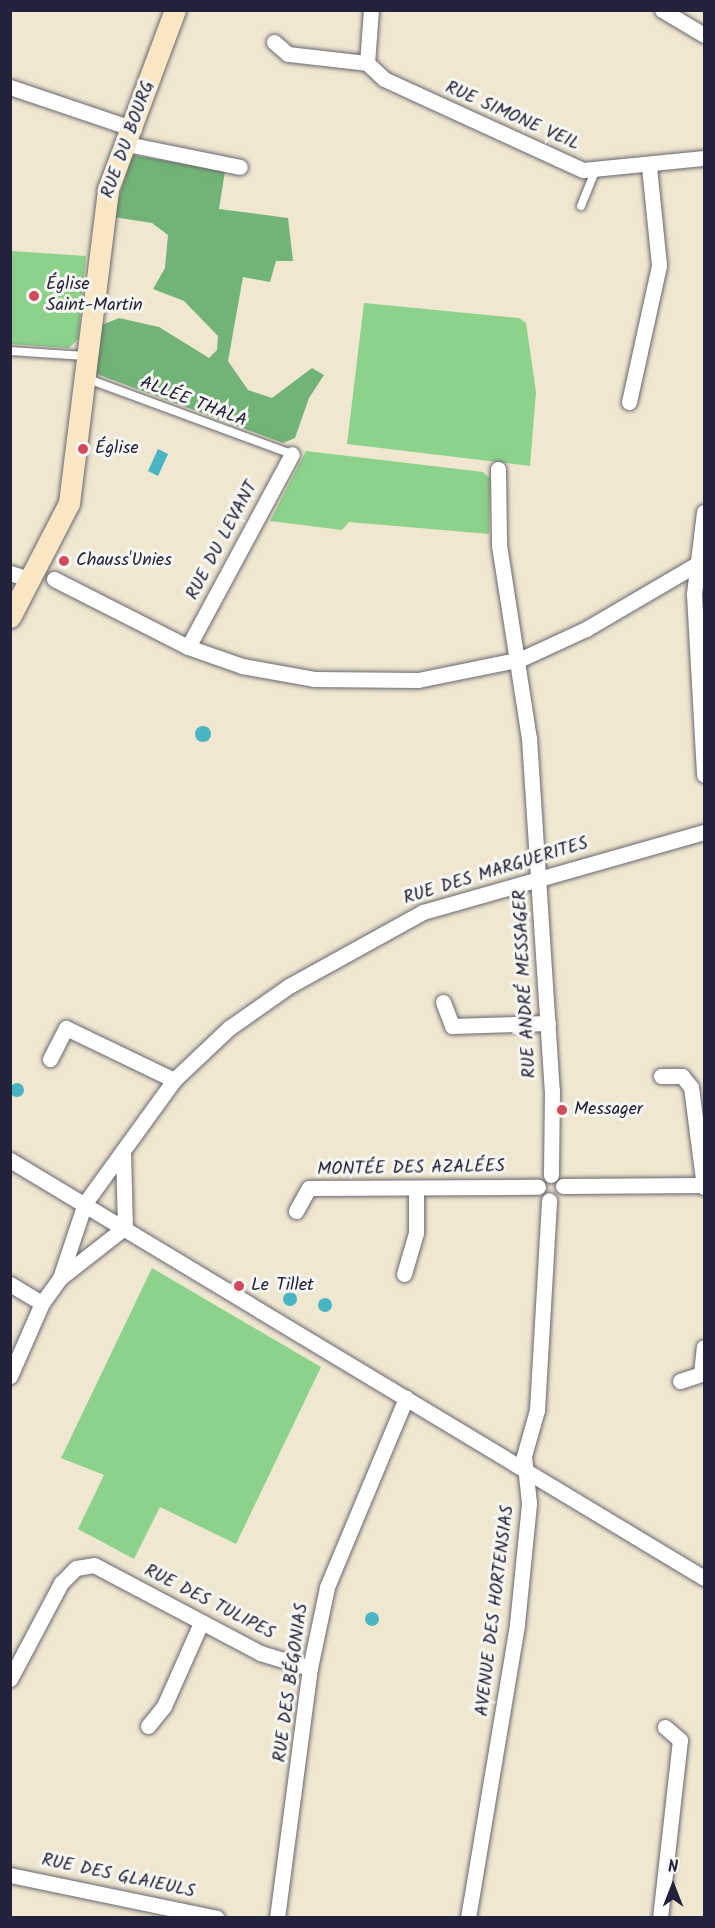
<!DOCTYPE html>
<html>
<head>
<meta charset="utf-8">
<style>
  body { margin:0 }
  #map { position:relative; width:715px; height:1928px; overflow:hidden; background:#efe7d0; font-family:Kalam,sans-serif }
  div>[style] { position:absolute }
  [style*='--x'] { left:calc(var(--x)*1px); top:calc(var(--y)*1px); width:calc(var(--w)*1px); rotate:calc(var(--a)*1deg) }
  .green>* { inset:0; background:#8dd28b }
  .forest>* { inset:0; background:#72b477 }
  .water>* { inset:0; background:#48b6c2 }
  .round { border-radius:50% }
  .roads { filter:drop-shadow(0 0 2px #6a676f) drop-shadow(0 0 2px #6a676f) }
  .lane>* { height:8px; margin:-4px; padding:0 4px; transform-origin:4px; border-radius:4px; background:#fff }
  .street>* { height:15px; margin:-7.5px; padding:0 7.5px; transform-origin:7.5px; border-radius:7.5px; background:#fff }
  .secondary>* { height:21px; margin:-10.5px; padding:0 10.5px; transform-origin:10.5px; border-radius:10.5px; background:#f9e7c3 }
  .dots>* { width:16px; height:16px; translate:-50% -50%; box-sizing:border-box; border:3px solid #f6f6f2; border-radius:50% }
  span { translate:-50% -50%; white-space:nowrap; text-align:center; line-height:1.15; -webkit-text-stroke:6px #f6f6f2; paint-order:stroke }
  .street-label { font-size:18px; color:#22223b }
  .poi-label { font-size:18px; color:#22223b }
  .left { translate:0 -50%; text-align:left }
  .frame { position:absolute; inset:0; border:12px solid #22223b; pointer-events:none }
  .north { position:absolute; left:643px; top:1856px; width:60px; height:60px; -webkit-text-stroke:4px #f6f6f2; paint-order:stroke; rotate:0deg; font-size:16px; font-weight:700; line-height:24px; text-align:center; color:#22223b }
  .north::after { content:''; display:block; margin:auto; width:21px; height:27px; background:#22223b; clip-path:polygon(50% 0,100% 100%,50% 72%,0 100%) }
</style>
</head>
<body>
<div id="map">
  <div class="green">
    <div style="clip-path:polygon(11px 251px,86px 256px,78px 339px,69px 348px,11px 344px)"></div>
    <div style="clip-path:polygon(364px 303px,519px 318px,526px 323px,536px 392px,530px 466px,347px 444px)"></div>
    <div style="clip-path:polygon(306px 451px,483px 472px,490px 478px,489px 534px,349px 522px,342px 530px,270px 521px)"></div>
    <div style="clip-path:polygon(152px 1268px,321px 1367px,236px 1544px,160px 1507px,134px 1559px,78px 1529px,104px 1475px,61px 1458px)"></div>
  </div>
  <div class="forest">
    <div style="clip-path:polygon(132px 155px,225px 171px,219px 209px,288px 218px,293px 261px,276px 261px,270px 282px,243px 277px,228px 361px,248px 390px,272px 398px,312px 368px,324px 375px,309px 398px,295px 438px,283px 443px,94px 373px,97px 327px,119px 318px,159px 327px,209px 358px,217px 350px,218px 336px,184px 301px,153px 289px,165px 268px,168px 235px,152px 223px,113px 217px)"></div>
  </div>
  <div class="water">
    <div style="clip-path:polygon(158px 449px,168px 454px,158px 476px,148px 471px)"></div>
    <div class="round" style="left:195px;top:726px;width:16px;height:16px"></div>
    <div class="round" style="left:10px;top:1083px;width:14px;height:14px"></div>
    <div class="round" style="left:283px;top:1292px;width:14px;height:14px"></div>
    <div class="round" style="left:318px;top:1298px;width:14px;height:14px"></div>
    <div class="round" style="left:365px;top:1612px;width:14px;height:14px"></div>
  </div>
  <div class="roads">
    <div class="lane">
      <div style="--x:581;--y:206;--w:37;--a:-68"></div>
      <div style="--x:10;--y:351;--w:75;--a:3.8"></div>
      <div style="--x:85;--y:378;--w:221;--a:20.2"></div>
    </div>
    <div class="street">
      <div style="--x:371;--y:10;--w:53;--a:94.3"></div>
      <div style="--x:367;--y:63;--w:23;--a:43"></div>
      <div style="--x:384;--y:79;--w:219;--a:24.6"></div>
      <div style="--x:583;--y:170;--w:122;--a:-5.7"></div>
      <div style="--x:662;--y:10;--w:49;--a:30.8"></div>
      <div style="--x:274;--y:42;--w:18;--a:41"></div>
      <div style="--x:288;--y:54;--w:80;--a:6.5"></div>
      <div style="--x:10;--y:87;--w:131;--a:18.7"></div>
      <div style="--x:127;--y:144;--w:115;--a:11.5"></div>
      <div style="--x:629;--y:402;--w:140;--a:-77.6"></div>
      <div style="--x:659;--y:265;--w:99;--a:-95.8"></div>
      <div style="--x:498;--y:469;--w:76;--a:89.2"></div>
      <div style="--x:499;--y:545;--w:195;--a:81.2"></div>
      <div style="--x:529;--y:738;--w:353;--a:86.3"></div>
      <div style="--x:552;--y:1090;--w:85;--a:90.7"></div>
      <div style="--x:704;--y:512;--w:83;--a:97"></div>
      <div style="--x:694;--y:594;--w:181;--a:86.8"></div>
      <div style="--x:10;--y:573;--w:20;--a:18"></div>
      <div style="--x:54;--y:579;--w:150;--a:26.9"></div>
      <div style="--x:188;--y:647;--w:57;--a:19.4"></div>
      <div style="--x:242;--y:666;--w:73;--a:10.2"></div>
      <div style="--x:314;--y:679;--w:104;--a:0.6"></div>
      <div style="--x:418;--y:680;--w:105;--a:-11.5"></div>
      <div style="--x:521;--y:659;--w:72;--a:-24.8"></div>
      <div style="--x:586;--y:629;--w:137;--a:-30.3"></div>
      <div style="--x:188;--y:647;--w:219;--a:-61.7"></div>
      <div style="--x:443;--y:1002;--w:26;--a:69"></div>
      <div style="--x:452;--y:1026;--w:96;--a:-1.8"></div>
      <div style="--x:50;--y:1059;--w:35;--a:-63"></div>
      <div style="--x:66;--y:1028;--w:120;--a:25.7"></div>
      <div style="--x:661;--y:1076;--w:21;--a:0"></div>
      <div style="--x:682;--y:1076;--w:14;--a:51"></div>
      <div style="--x:691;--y:1087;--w:101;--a:82.6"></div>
      <div style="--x:123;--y:1152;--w:75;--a:88.5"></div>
      <div style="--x:10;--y:1160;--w:810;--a:31.06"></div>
      <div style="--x:563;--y:1186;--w:141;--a:-0.4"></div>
      <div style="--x:296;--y:1211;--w:26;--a:-61"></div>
      <div style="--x:309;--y:1188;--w:229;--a:-0.3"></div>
      <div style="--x:404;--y:1274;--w:43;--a:-73.7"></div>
      <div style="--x:416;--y:1233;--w:45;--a:-90"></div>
      <div style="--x:60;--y:1278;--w:83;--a:-38.1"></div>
      <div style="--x:10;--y:1284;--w:37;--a:31"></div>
      <div style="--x:10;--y:1376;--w:80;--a:-66.3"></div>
      <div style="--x:42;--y:1303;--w:31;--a:-54"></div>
      <div style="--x:60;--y:1278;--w:79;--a:-71.6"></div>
      <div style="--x:85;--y:1203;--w:152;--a:-54.1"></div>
      <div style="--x:174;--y:1080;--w:76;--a:-43.4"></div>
      <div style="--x:229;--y:1028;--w:73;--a:-35"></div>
      <div style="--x:289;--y:986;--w:153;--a:-28.9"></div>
      <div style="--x:423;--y:912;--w:292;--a:-15.9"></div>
      <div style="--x:680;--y:1381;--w:22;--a:-18"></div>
      <div style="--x:701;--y:1374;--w:27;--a:-84"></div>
      <div style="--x:10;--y:1679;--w:109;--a:-62"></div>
      <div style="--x:61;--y:1583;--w:21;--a:-45"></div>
      <div style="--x:76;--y:1568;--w:18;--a:-9"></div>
      <div style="--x:94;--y:1565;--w:188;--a:27.9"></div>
      <div style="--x:260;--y:1653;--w:52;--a:16.7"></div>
      <div style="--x:148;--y:1726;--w:26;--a:-51"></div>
      <div style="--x:164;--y:1706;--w:91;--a:-66"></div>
      <div style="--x:10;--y:1875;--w:211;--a:11.7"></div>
      <div style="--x:277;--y:1918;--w:252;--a:-82.5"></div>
      <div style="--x:310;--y:1668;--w:83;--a:-78.1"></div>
      <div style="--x:327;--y:1587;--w:205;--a:-67.3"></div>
      <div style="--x:468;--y:1918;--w:298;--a:-80.5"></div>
      <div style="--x:517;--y:1624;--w:122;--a:-84.3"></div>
      <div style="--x:529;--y:1503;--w:47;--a:-96.1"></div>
      <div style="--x:524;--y:1456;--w:48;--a:-74.2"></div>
      <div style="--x:537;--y:1410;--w:210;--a:-86.7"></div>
      <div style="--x:660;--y:1918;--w:179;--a:-83.6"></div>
      <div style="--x:680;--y:1740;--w:20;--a:-139"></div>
    </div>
    <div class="secondary">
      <div style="--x:10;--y:617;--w:128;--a:-62.6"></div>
      <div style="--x:69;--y:503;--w:316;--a:-82.9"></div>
      <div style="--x:108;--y:189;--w:191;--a:-69.5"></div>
    </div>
  </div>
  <div class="dots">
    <div style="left:34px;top:296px;background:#d1495b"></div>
    <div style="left:83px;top:449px;background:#d1495b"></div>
    <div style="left:64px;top:561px;background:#d1495b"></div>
    <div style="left:562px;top:1110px;background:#d1495b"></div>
    <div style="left:239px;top:1286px;background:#d1495b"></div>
  </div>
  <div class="street-label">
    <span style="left:512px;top:117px;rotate:24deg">RUE SIMONE VEIL</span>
    <span style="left:129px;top:140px;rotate:-70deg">RUE DU BOURG</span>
    <span style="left:193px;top:403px;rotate:21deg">ALLÉE THALA</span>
    <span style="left:223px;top:541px;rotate:-62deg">RUE DU LEVANT</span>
    <span style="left:496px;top:872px;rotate:-17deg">RUE DES MARGUERITES</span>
    <span style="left:526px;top:984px;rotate:-93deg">RUE ANDRÉ MESSAGER</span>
    <span style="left:411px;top:1169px;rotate:-1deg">MONTÉE DES AZALÉES</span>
    <span style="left:209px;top:1603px;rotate:27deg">RUE DES TULIPES</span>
    <span style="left:496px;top:1611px;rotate:-83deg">AVENUE DES HORTENSIAS</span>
    <span style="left:292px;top:1683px;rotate:-82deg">RUE DES BÉGONIAS</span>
    <span style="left:118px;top:1877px;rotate:12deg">RUE DES GLAIEULS</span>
  </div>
  <div class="poi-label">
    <span class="left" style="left:46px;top:296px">Église<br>Saint-Martin</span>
    <span class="left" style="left:95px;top:449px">Église</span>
    <span class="left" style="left:76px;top:561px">Chauss'Unies</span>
    <span class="left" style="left:574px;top:1110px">Messager</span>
    <span class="left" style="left:251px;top:1286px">Le Tillet</span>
  </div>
  <div class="frame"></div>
  <div class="north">N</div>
</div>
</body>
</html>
